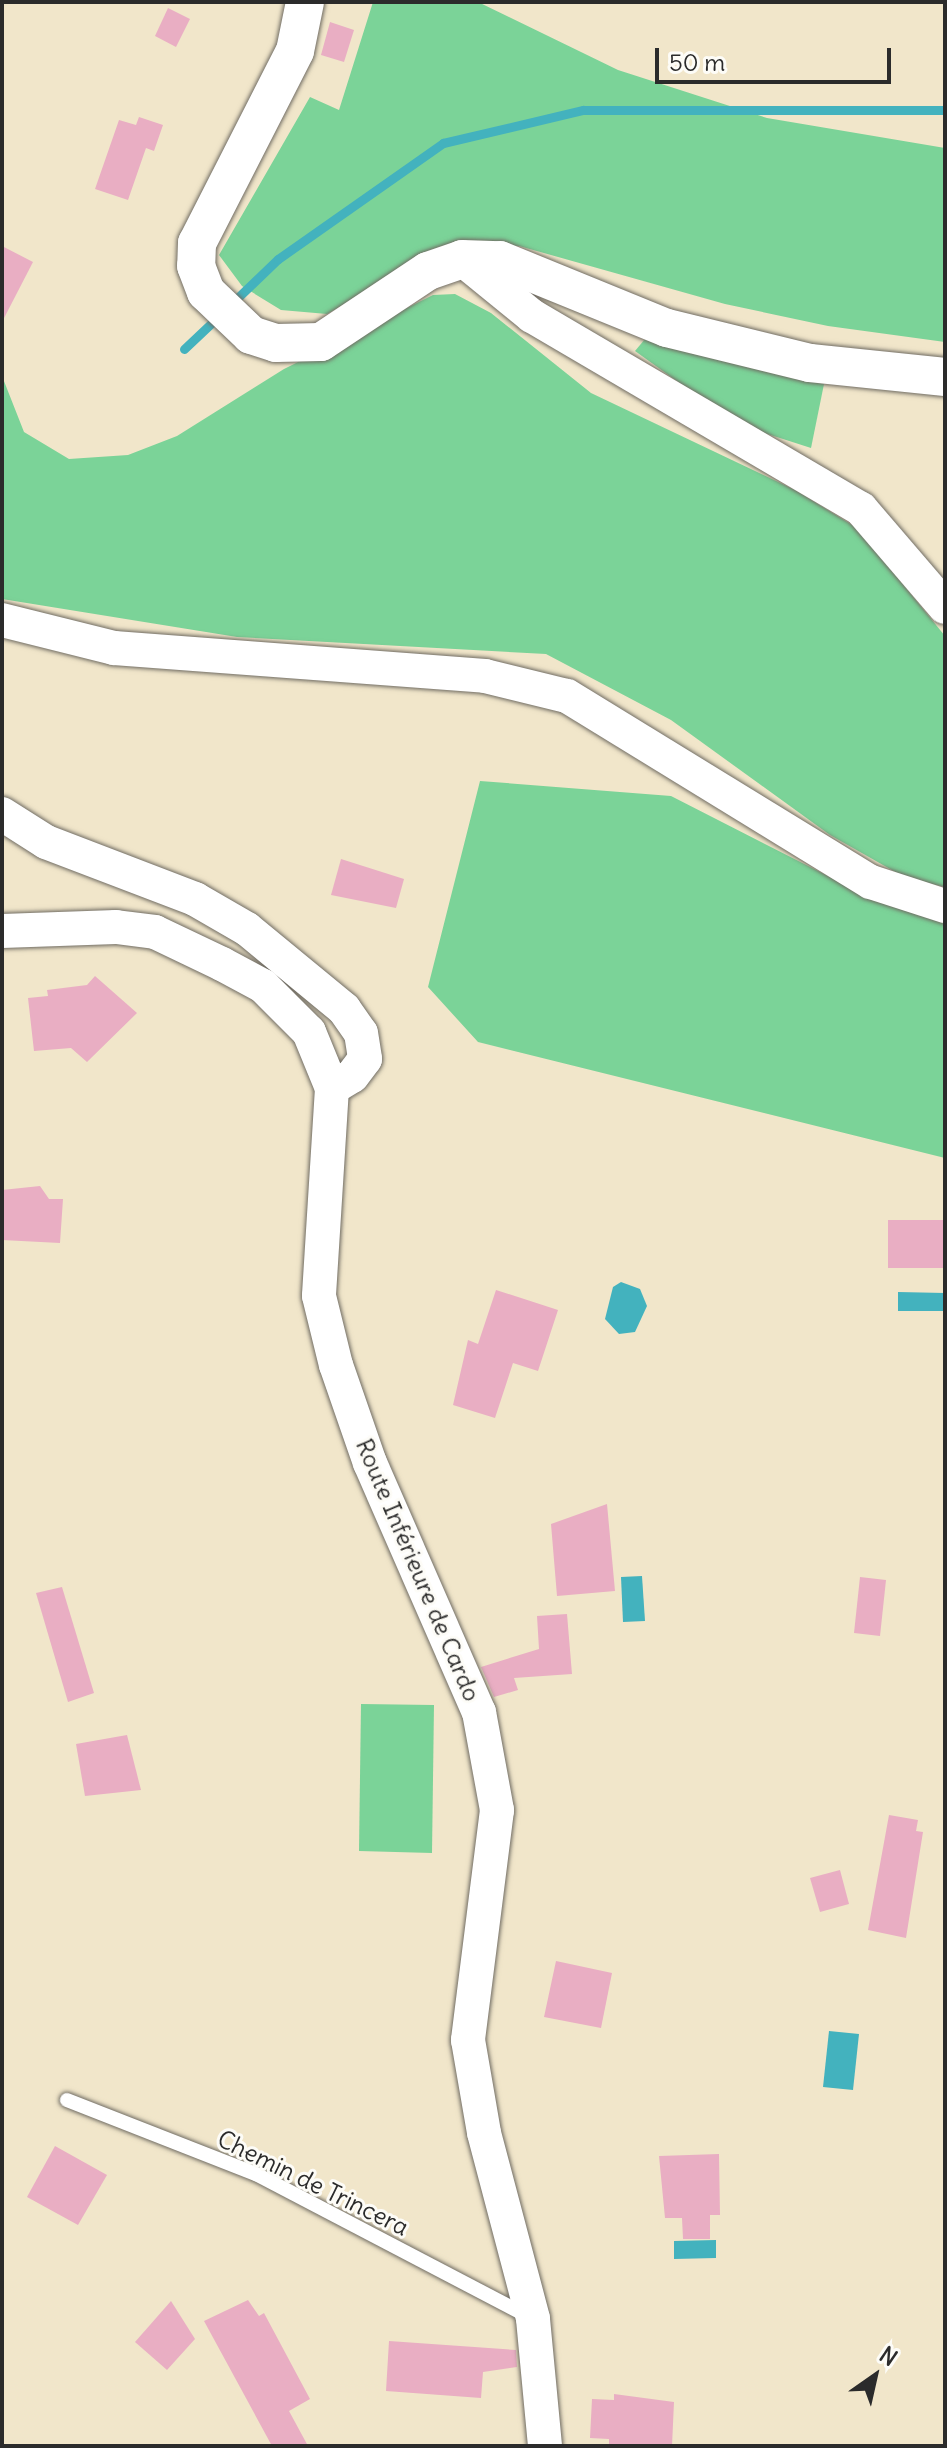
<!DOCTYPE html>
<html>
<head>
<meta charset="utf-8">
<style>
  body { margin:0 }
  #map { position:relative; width:947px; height:2448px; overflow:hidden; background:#f1e6ca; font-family:Delius,sans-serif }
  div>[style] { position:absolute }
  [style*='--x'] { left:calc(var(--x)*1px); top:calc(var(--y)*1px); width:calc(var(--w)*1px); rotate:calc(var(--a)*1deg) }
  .green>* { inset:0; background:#7bd398 }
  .water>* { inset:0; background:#43b2be }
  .stream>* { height:9px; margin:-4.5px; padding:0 4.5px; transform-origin:4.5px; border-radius:4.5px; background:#43b2be }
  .building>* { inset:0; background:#e9aec3 }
  .roads { filter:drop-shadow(0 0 2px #706c63) drop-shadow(0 0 2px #706c63) }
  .service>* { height:14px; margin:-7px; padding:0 7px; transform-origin:7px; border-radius:7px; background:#fff }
  .tertiary>* { height:34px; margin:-17px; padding:0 17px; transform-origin:17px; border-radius:17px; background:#fff }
  .secondary>* { height:38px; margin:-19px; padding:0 19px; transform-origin:19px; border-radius:19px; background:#fff }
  span { translate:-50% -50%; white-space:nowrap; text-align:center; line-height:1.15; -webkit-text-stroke:6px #fdfcf7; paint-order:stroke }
  .street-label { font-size:24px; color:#2b2b2b }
  .frame { position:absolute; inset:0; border:4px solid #2b2b2b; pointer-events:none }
  .north { position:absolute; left:835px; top:2336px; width:80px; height:80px; -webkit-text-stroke:6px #fdfcf7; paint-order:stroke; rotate:34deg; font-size:22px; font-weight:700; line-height:32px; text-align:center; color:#2b2b2b }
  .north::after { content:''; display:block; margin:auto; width:28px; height:36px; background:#2b2b2b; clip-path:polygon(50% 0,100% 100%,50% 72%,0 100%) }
  .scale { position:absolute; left:655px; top:48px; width:236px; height:36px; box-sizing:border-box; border:4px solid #2b2b2b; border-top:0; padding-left:10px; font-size:24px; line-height:28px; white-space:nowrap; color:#2b2b2b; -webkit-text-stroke:6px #fdfcf7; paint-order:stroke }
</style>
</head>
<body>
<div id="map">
  <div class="green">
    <div style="clip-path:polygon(373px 2px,478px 2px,618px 70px,767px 118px,945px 148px,945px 342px,828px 326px,725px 304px,519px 246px,451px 244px,327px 314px,281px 310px,242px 286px,219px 255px,310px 97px,339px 110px)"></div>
    <div style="clip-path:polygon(455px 294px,491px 313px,591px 393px,795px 490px,857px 528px,945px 636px,945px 887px,906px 878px,830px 835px,671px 720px,546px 654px,237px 637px,2px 599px,2px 376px,24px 432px,69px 459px,128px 455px,177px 436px,284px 369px,433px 295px)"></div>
    <div style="clip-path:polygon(645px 339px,824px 384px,811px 448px,749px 428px,713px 407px,635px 351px)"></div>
    <div style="clip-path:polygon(480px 781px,671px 796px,879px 902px,945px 921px,945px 1158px,478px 1042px,428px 987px)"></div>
    <div style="clip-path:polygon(361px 1704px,434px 1705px,432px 1853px,359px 1851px)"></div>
  </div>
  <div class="water">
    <div style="clip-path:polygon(621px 1282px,640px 1289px,647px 1306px,635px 1332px,619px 1334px,605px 1319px,613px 1287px)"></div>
    <div style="clip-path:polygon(898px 1292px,945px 1293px,945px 1311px,898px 1311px)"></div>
    <div style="clip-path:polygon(642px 1576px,645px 1621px,623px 1622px,621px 1577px)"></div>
    <div style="clip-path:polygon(829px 2031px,859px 2034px,853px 2090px,823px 2087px)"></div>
    <div style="clip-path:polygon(716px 2240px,716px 2258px,674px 2259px,674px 2241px)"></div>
  </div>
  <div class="stream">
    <div style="--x:230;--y:305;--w:66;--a:-43.8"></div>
    <div style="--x:278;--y:259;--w:202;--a:-35.1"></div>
    <div style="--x:443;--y:143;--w:144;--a:-13.3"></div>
    <div style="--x:583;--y:110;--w:362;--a:0"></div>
    <div style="--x:184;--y:349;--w:48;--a:-43.3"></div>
  </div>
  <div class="building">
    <div style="clip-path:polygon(168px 8px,190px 19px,176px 47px,155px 36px)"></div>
    <div style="clip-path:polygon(330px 22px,354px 30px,344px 62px,321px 55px)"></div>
    <div style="clip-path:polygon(139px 117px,163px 125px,154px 151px,146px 148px,128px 200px,95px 189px,119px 120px,136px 125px)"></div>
    <div style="clip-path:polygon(2px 246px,33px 262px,2px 322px)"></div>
    <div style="clip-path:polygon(341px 859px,404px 879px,396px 908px,331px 895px)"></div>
    <div style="clip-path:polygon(95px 976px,137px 1013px,87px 1062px,71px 1048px,34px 1051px,28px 998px,48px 996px,47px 990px,87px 985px)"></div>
    <div style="clip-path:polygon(40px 1186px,49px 1199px,63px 1199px,60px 1243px,2px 1240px,2px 1190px)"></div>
    <div style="clip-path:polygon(888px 1220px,945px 1220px,945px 1268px,888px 1268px)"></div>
    <div style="clip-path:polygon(496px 1290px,558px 1310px,538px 1371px,513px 1363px,495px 1418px,453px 1405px,468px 1340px,478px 1344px)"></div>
    <div style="clip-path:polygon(607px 1504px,615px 1591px,557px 1596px,551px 1524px)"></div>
    <div style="clip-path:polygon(860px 1577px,886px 1580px,880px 1636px,854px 1633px)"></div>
    <div style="clip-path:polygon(62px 1587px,94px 1693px,68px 1702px,36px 1593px)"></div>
    <div style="clip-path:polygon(567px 1614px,572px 1674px,514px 1678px,518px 1690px,494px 1697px,481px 1667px,539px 1649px,537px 1616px)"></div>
    <div style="clip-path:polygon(127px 1735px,141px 1790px,85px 1796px,76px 1744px)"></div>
    <div style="clip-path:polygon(889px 1815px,918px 1820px,916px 1831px,923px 1832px,906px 1938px,868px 1930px)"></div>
    <div style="clip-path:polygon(840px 1870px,849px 1904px,820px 1912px,810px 1878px)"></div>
    <div style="clip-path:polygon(556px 1961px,612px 1973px,601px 2028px,544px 2017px)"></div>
    <div style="clip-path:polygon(55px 2146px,107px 2175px,78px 2225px,27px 2197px)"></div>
    <div style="clip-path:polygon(719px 2154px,720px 2215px,710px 2215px,710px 2239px,683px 2239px,682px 2218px,665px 2218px,659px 2156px)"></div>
    <div style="clip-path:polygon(248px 2300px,259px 2316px,264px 2313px,310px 2399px,289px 2411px,308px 2446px,272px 2446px,204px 2321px)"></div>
    <div style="clip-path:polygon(171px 2301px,195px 2339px,167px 2370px,135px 2342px)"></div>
    <div style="clip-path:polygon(389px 2341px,516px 2350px,517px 2367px,483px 2372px,481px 2398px,386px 2391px)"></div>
    <div style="clip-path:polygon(614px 2394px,674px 2402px,672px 2446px,609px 2446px,609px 2439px,590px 2438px,592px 2399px,614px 2400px)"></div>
  </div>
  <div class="roads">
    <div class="service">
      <div style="--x:67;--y:2100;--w:203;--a:21.4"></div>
      <div style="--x:256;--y:2174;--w:308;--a:27.6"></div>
    </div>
    <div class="tertiary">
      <div style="--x:462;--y:259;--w:90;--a:39.2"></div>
      <div style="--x:532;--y:316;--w:381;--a:30.4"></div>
      <div style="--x:861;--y:509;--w:129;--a:49.4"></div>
      <div style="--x:2;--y:620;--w:115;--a:14"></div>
      <div style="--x:114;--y:648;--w:372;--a:4.3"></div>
      <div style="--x:485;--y:676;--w:84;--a:13.7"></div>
      <div style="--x:567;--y:696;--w:356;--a:31.5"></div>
      <div style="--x:871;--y:882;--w:78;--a:18"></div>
      <div style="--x:2;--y:814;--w:52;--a:32.5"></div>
      <div style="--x:46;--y:842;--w:160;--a:20.9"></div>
      <div style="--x:195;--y:899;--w:60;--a:30"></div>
      <div style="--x:247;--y:929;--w:126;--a:39.5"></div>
      <div style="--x:344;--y:1009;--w:29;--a:55"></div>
      <div style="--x:361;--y:1033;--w:26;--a:81"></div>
      <div style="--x:365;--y:1059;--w:21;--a:127"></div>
      <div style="--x:352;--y:1076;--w:23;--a:149"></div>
      <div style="--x:2;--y:931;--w:114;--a:-2"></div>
      <div style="--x:116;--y:927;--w:39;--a:7"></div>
      <div style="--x:155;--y:932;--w:74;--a:25.5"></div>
      <div style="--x:222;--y:964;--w:47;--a:28.2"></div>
      <div style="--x:263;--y:986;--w:65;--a:45"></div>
      <div style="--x:309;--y:1032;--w:61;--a:67.7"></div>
      <div style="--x:332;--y:1088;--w:208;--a:93.6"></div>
      <div style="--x:319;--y:1296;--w:71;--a:76.2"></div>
      <div style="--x:336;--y:1365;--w:104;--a:70.9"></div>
      <div style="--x:370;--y:1463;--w:272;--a:66.4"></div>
      <div style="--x:479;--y:1712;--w:100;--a:79.6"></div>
      <div style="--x:497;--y:1810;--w:232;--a:97.2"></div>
      <div style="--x:468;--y:2040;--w:94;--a:80.2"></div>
      <div style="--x:484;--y:2133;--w:192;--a:75.2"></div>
      <div style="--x:533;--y:2319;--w:128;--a:84.6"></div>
    </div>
    <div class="secondary">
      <div style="--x:305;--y:2;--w:50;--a:101.5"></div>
      <div style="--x:295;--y:51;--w:216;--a:117"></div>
      <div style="--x:197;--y:243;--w:23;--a:92"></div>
      <div style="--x:196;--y:266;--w:28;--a:69"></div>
      <div style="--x:206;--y:292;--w:62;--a:43.7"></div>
      <div style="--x:251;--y:335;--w:26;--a:18"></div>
      <div style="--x:276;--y:343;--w:45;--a:-1.3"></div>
      <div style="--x:321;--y:342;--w:128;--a:-33.6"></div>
      <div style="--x:428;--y:271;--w:36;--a:-19"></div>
      <div style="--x:462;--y:259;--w:38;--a:2"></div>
      <div style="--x:500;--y:260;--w:180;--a:22.2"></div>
      <div style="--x:667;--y:328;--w:147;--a:13.8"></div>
      <div style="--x:810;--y:363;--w:136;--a:5.9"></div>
    </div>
  </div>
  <div class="street-label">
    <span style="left:418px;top:1570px;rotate:67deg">Route Inférieure de Cardo</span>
    <span style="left:313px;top:2183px;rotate:26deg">Chemin de Trincera</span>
  </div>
  <div class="frame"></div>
  <div class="north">N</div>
  <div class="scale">50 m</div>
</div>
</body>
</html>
